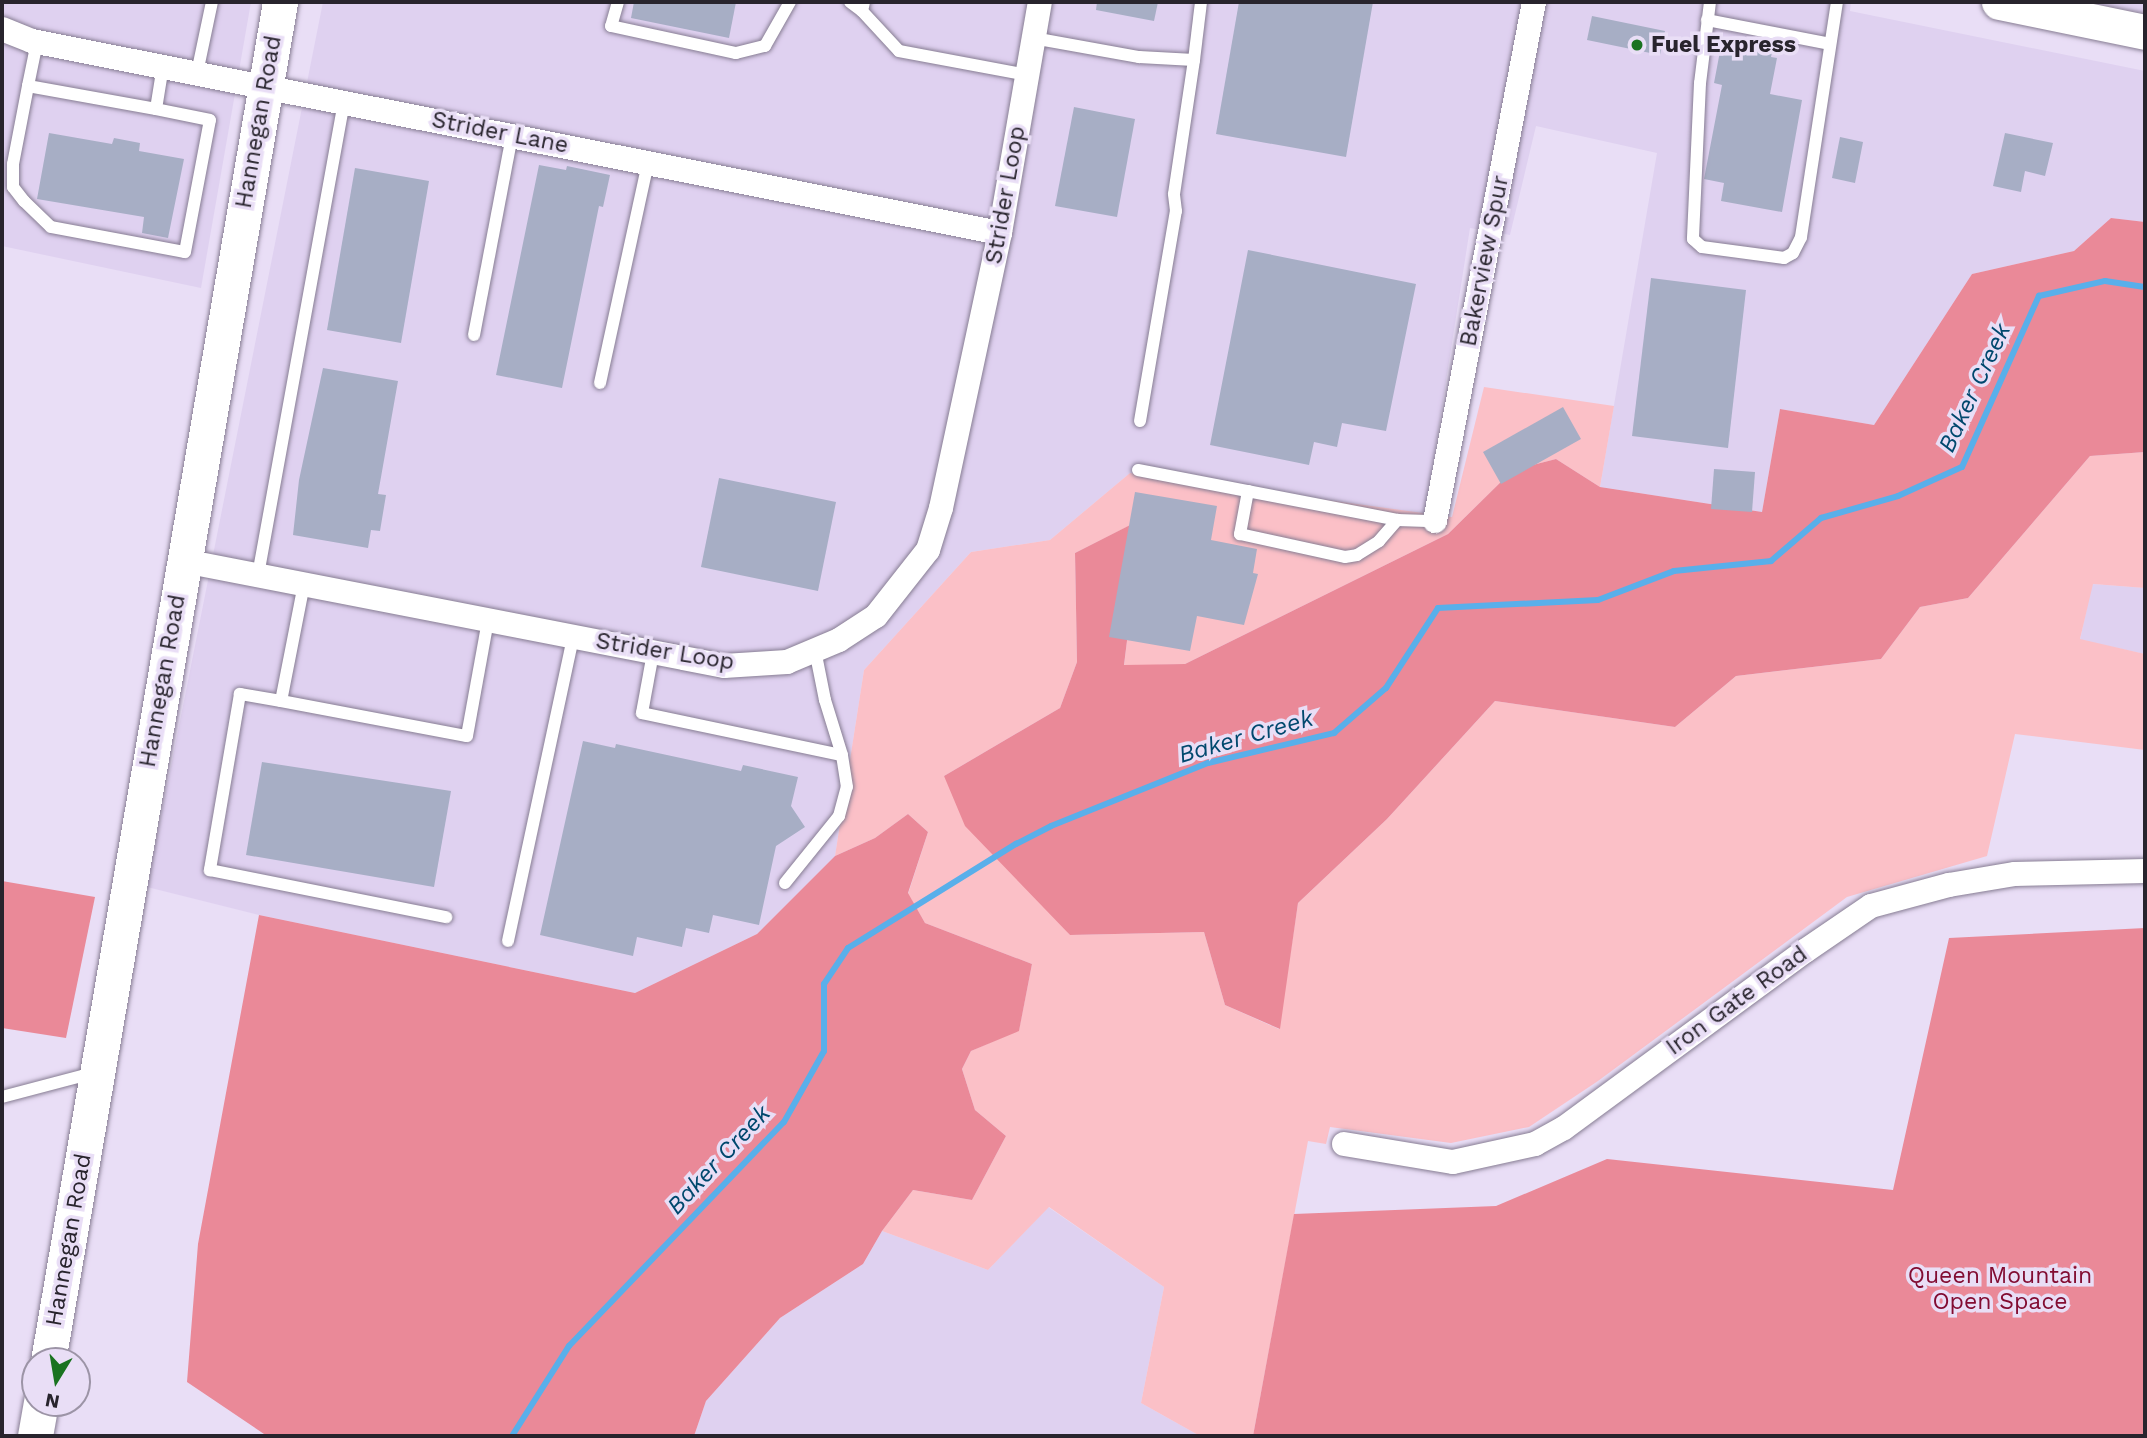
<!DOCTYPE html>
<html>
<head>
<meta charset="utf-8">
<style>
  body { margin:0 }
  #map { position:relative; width:2147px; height:1438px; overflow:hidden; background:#e9def6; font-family:"Work Sans",sans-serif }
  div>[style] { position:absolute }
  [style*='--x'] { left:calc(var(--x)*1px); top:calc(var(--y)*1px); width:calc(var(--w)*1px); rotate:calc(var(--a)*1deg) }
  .built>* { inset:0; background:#dfd1f0 }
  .green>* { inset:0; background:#fbc0c7 }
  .forest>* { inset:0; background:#ea8998 }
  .stream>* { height:6px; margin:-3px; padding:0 3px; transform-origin:3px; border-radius:3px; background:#59afea }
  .building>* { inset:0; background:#a7aec5 }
  .roads { filter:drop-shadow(0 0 2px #877d93) drop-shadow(0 0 2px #877d93) }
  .lane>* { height:12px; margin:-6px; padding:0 6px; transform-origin:6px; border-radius:6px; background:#fff }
  .street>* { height:24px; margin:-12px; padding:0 12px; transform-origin:12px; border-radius:12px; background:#fff }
  .secondary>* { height:35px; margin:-17.5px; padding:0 17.5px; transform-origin:17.5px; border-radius:17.5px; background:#fff }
  .dots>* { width:19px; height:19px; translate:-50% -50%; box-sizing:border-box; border:4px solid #e9def6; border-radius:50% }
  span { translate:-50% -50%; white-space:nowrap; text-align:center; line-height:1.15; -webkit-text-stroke:7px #e9def6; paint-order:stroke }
  .poi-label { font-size:23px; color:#28242d; font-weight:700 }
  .left { translate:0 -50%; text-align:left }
  .street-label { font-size:23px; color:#28242d }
  .park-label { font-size:23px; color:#820c32 }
  .water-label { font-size:24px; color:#00486e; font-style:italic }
  .frame { position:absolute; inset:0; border:4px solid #28242d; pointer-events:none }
  .north { position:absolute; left:21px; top:1347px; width:70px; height:70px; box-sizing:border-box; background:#e9def6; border:2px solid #9c94a6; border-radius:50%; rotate:191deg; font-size:19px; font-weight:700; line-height:28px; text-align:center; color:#28242d }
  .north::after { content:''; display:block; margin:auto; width:24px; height:32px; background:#1a7320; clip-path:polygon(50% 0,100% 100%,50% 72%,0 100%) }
</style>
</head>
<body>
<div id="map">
  <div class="built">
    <div style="clip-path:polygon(2px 2px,251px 2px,201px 288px,2px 246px)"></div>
    <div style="clip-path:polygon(323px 2px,1851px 2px,1850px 11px,2145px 71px,2145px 222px,2111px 218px,2074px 251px,1972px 274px,1874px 425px,1780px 409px,1762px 512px,1600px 487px,1657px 153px,1536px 126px,1510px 235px,1470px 228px,1425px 515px,1130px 473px,1050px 540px,971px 552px,864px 670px,835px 856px,757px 934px,635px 993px,259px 915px,147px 887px)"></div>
    <div style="clip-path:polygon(2086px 2px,2145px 2px,2145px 13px)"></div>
    <div style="clip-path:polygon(2092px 584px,2145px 588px,2145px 654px,2080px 640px)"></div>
    <div style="clip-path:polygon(1048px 1207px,1164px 1287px,1141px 1403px,1200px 1436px,694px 1436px,706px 1401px,780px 1318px,863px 1264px,882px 1231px,988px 1270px)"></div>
  </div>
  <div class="green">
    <div style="clip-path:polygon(1484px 387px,1614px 406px,1600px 487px,1556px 459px,1513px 470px,1448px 534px,1185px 664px,1124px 666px,1141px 520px,1075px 553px,1077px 662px,1060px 708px,944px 776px,1070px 935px,1204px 932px,1225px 1005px,1279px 1029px,1298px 903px,1387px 819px,1495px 701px,1675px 727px,1736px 676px,1881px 659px,1920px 607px,1968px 598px,2090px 456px,2145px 452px,2145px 588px,2093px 584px,2080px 639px,2145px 654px,2145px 750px,2015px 734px,1987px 856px,1847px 897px,1598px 1081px,1529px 1127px,1451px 1143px,1330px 1127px,1326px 1144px,1308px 1141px,1253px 1436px,1200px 1436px,1141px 1403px,1164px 1287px,1049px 1207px,988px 1270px,882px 1231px,913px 1190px,972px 1200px,1006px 1136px,975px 1110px,962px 1069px,971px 1051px,1019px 1030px,1032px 964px,925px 923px,908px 894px,928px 832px,908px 814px,875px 838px,835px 856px,864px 670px,971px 552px,1050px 540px,1130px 473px,1452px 517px)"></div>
  </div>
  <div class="forest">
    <div style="clip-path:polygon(2111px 218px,2145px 222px,2145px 452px,2090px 456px,1968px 598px,1920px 607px,1881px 659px,1736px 676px,1675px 727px,1495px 701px,1387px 819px,1298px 903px,1280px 1029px,1225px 1005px,1204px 932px,1070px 935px,965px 826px,944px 776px,1060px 708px,1077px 662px,1075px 553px,1142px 519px,1124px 665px,1185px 664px,1448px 534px,1513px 470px,1556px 459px,1600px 487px,1762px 512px,1780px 409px,1874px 425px,1972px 274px,2074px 251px)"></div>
    <div style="clip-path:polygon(908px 814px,928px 832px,908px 893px,925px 923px,1032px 964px,1019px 1031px,971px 1051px,962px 1069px,975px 1110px,1006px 1136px,972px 1200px,913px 1190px,882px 1231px,863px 1264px,780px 1318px,706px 1401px,694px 1436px,267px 1436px,187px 1382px,198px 1244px,259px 915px,635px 993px,757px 934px,835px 856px,875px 838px)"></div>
    <div style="clip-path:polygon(2px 881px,95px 897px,66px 1038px,2px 1028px)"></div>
    <div style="clip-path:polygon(2145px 928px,2145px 1436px,1253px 1436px,1294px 1214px,1496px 1206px,1607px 1159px,1893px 1190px,1949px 938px)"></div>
  </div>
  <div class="stream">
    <div style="--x:512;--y:1436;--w:107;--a:-57.7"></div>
    <div style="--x:569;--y:1346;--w:310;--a:-46.2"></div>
    <div style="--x:784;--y:1122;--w:81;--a:-60.6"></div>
    <div style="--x:824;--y:1051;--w:67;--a:-90"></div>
    <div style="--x:824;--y:984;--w:43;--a:-56.3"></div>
    <div style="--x:848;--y:948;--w:198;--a:-31.8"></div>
    <div style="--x:1016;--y:844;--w:39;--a:-27"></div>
    <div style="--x:1051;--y:826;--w:169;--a:-21.9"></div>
    <div style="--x:1208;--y:763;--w:130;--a:-13.4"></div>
    <div style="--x:1334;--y:733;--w:69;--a:-40.9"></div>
    <div style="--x:1386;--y:688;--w:95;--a:-57"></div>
    <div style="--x:1438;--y:608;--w:160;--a:-2.9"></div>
    <div style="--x:1598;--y:600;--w:81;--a:-20.9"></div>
    <div style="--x:1674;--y:571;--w:98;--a:-5.9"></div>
    <div style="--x:1771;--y:561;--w:66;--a:-40.7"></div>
    <div style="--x:1821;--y:518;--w:80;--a:-15.9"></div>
    <div style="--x:1898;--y:496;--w:70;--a:-24.4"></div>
    <div style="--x:1962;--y:467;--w:188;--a:-65.8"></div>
    <div style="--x:2039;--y:296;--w:68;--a:-12.8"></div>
    <div style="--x:2105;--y:281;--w:40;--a:8.5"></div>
  </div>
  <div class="building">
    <div style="clip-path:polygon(634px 2px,736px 2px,729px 38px,631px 18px)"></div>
    <div style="clip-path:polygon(1097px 2px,1158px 2px,1154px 21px,1096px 10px)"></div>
    <div style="clip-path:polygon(1239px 2px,1373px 2px,1346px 157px,1216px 134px)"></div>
    <div style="clip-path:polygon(1592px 16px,1665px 31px,1660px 55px,1587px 40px)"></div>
    <div style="clip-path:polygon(1734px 45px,1772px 52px,1771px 57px,1777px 58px,1770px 94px,1802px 100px,1782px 212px,1721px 201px,1724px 183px,1704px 179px,1722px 85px,1714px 83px,1721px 46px,1733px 49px)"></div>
    <div style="clip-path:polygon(1074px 107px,1135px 119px,1117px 217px,1055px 206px)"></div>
    <div style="clip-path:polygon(49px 133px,112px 144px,114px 138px,140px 143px,139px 151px,184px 159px,168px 238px,142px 233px,144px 217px,37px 199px)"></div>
    <div style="clip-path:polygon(2005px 133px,2053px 143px,2045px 176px,2025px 171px,2021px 192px,1993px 186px)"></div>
    <div style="clip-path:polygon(1840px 137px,1863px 142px,1855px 183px,1832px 178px)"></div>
    <div style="clip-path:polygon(539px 165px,566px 170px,567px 166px,610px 175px,603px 207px,599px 206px,562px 388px,496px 375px)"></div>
    <div style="clip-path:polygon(355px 168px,429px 181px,401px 343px,327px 330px)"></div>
    <div style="clip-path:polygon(1248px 250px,1416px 284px,1386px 431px,1342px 423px,1337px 447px,1314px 442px,1309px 465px,1210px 445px)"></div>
    <div style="clip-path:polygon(1651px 278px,1746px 290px,1728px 448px,1632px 436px)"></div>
    <div style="clip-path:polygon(323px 368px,398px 381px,378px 494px,386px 495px,380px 531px,371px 530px,368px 548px,293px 535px,299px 480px)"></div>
    <div style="clip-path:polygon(1563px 407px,1581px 439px,1501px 484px,1483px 452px)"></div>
    <div style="clip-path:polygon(1714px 469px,1755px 472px,1752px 512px,1711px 509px)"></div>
    <div style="clip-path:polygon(719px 478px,836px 502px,818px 591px,701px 567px)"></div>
    <div style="clip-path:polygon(1135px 492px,1217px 506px,1211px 540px,1257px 549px,1253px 573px,1258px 574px,1244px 625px,1197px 616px,1190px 651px,1109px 637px)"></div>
    <div style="clip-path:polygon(583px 741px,615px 748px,616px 744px,741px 771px,743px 765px,798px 777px,791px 806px,805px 827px,776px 846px,759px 925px,713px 915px,709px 933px,686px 928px,682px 947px,637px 937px,633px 956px,540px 935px)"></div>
    <div style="clip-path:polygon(262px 762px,451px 791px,434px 887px,246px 855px)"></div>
  </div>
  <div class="roads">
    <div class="lane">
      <div style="--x:618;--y:2;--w:25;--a:106"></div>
      <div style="--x:611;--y:26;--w:128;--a:12.2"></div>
      <div style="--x:736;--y:53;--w:30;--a:-14"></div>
      <div style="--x:765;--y:46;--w:51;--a:-60.4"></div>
      <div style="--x:850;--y:2;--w:15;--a:37"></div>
      <div style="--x:862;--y:11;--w:9;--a:-77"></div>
      <div style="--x:1710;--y:2;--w:82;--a:97"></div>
      <div style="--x:1700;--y:83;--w:156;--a:92.6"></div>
      <div style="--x:1693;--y:239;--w:12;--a:42"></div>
      <div style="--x:1702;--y:247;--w:83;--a:7.6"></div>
      <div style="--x:1784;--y:258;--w:10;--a:-29"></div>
      <div style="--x:1793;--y:253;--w:18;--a:-63"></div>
      <div style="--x:1801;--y:237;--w:238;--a:-81.3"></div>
      <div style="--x:862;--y:11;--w:54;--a:47.2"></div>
      <div style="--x:899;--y:51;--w:130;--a:10.6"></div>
      <div style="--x:1707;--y:20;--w:125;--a:11"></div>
      <div style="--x:1033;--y:38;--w:108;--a:10.2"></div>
      <div style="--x:1139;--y:57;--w:55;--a:3.1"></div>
      <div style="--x:1194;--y:60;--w:58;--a:-83.1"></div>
      <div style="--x:37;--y:42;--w:45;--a:101.6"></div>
      <div style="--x:28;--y:86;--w:130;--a:10.2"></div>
      <div style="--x:156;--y:109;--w:44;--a:-80.8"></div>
      <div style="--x:197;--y:73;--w:73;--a:-78.1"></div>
      <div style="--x:28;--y:86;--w:79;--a:100.9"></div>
      <div style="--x:13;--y:164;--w:23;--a:90"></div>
      <div style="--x:13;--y:187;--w:18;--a:52"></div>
      <div style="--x:24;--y:201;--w:37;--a:44"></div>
      <div style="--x:51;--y:227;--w:136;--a:10.6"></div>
      <div style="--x:185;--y:252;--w:134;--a:-79.3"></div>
      <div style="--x:210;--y:120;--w:55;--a:-168.5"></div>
      <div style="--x:474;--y:335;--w:204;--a:-79.2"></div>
      <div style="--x:600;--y:383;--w:226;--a:-77.7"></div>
      <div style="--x:1140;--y:421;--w:213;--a:-80.3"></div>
      <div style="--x:1176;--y:211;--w:17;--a:-97"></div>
      <div style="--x:1174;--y:194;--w:135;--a:-81.5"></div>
      <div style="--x:1138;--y:470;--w:264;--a:10.9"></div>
      <div style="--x:1397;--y:520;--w:38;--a:2"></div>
      <div style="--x:1248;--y:491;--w:44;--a:100.5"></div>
      <div style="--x:1240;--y:534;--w:107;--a:12.4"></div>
      <div style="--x:1345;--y:557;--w:12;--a:-9"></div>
      <div style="--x:1357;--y:555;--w:26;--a:-32"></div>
      <div style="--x:1379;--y:541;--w:28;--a:-49"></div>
      <div style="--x:258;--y:575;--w:482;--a:-79.7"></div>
      <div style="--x:304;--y:584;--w:119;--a:101.1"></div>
      <div style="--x:281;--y:701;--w:189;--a:10.7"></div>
      <div style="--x:467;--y:736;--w:118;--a:-79.7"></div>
      <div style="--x:653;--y:653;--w:61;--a:100.4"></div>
      <div style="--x:642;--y:713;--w:204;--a:11.9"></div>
      <div style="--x:281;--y:701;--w:42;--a:-170.3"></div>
      <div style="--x:240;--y:694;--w:179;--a:99.7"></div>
      <div style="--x:210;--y:870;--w:241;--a:11.3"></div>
      <div style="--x:785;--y:883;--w:86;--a:-51.1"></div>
      <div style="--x:839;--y:816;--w:30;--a:-75"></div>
      <div style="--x:847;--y:787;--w:32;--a:-99"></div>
      <div style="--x:842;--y:755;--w:58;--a:-107.2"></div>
      <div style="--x:825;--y:700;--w:51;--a:-101.3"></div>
      <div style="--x:508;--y:941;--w:311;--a:-77.9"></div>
      <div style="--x:2;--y:1097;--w:94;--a:-14.8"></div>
    </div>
    <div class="street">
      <div style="--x:2;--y:29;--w:32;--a:22"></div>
      <div style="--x:32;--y:41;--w:987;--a:11.22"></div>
      <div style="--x:1435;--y:521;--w:528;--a:-79.2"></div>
      <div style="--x:184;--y:561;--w:550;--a:11"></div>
      <div style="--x:724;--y:666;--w:63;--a:-3.6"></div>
      <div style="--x:787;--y:662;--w:56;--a:-22.9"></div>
      <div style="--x:839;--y:640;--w:44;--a:-33"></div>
      <div style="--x:876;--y:616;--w:84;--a:-51.8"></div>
      <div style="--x:928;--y:550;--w:44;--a:-72.8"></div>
      <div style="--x:941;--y:508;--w:281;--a:-77.9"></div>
      <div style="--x:1000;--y:233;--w:234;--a:-80.2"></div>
      <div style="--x:1344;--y:1144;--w:110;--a:9.4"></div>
      <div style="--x:1453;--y:1162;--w:84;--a:-12.4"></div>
      <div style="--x:1535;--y:1144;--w:33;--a:-29"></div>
      <div style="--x:1564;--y:1128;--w:299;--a:-36.3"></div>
      <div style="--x:1805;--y:951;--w:80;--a:-34.3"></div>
      <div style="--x:1871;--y:906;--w:81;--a:-15.1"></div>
      <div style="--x:1949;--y:885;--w:67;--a:-9.5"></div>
      <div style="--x:2015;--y:874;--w:130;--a:-1.3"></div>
    </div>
    <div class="secondary">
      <div style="--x:1999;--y:2;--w:149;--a:11.6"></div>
      <div style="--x:48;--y:1361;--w:1379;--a:-80.31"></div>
      <div style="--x:35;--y:1436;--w:34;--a:-80"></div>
    </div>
  </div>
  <div class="dots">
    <div style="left:1637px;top:45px;background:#1a7320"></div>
  </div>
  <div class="poi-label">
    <span class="left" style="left:1651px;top:45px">Fuel Express</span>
  </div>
  <div class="street-label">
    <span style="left:259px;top:122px;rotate:-80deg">Hannegan Road</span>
    <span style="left:500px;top:133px;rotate:11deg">Strider Lane</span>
    <span style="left:1006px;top:195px;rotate:-80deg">Strider Loop</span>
    <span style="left:1485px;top:261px;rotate:-79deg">Bakerview Spur</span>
    <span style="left:665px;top:652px;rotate:9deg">Strider Loop</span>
    <span style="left:163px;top:681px;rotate:-80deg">Hannegan Road</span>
    <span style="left:1737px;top:1001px;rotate:-36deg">Iron Gate Road</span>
    <span style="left:69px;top:1240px;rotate:-80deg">Hannegan Road</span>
  </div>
  <div class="park-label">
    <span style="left:2000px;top:1289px">Queen Mountain<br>Open Space</span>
  </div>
  <div class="water-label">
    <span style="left:1975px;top:388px;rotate:-65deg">Baker Creek</span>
    <span style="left:1246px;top:737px;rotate:-16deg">Baker Creek</span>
    <span style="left:719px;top:1160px;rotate:-47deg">Baker Creek</span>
  </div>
  <div class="frame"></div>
  <div class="north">N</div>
</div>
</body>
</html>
